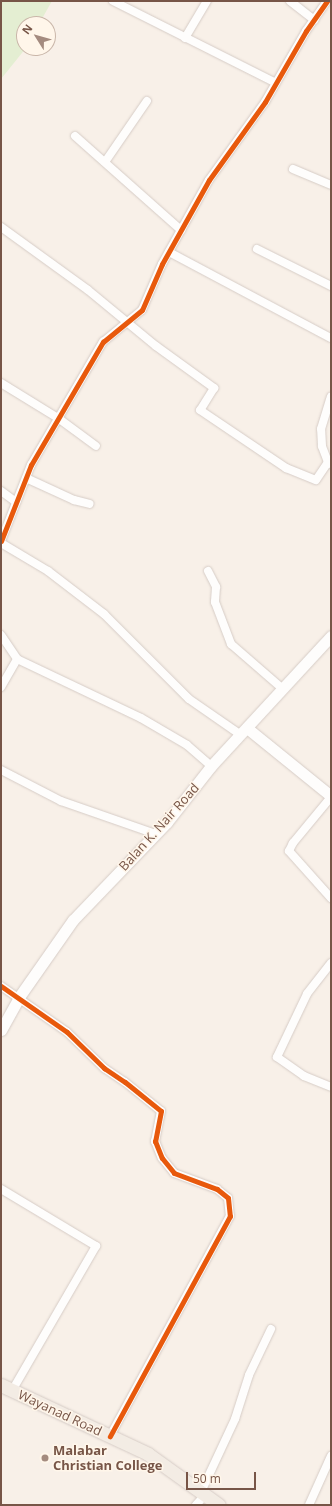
<!DOCTYPE html>
<html>
<head>
<meta charset="utf-8">
<style>
  body { margin:0 }
  #map { position:relative; width:332px; height:1506px; overflow:hidden; background:#f8f0e8; font-family:"Open Sans",sans-serif }
  div>[style] { position:absolute }
  [style*='--x'] { left:calc(var(--x)*1px); top:calc(var(--y)*1px); width:calc(var(--w)*1px); rotate:calc(var(--a)*1deg) }
  .green>* { inset:0; background:#e4eed2 }
  .roads { filter:drop-shadow(0 0 1px #d6ccc6) drop-shadow(0 0 1px #d6ccc6) }
  .minor>* { height:8px; margin:-4px; padding:0 4px; transform-origin:4px; border-radius:4px; background:#fefdfc }
  .secondary>* { height:11px; margin:-5.5px; padding:0 5.5px; transform-origin:5.5px; border-radius:5.5px; background:#fefdfc }
  .primary>* { height:13px; margin:-6.5px; padding:0 6.5px; transform-origin:6.5px; border-radius:6.5px; background:#f3ece4 }
  .cycleway>* { height:5px; margin:-2.5px; padding:0 2.5px; transform-origin:2.5px; border-radius:2.5px; background:#e8590c }
  .dots>* { width:11px; height:11px; translate:-50% -50%; box-sizing:border-box; border:2px solid #fff6ea; border-radius:50% }
  span { translate:-50% -50%; white-space:nowrap; text-align:center; line-height:1.15; -webkit-text-stroke:3px #fff6ea; paint-order:stroke }
  .street-label { font-size:13px; color:#775547 }
  .poi-label { font-size:13px; color:#775547; font-weight:700 }
  .left { translate:0 -50%; text-align:left }
  .frame { position:absolute; inset:0; border:2px solid #775547; pointer-events:none }
  .north { position:absolute; left:16px; top:16px; width:40px; height:40px; box-sizing:border-box; background:#fff6ea; border:1px solid #c9b6a9; border-radius:50%; rotate:307deg; font-size:11px; font-weight:700; line-height:16px; text-align:center; color:#775547 }
  .north::after { content:''; display:block; margin:auto; width:14px; height:18px; background:#a48b7f; clip-path:polygon(50% 0,100% 100%,50% 72%,0 100%) }
  .scale { position:absolute; left:186px; top:1472px; width:70px; height:18px; box-sizing:border-box; border:2px solid #775547; border-top:0; padding-left:5px; font-size:12px; line-height:14px; white-space:nowrap; color:#775547; -webkit-text-stroke:3px #fff6ea; paint-order:stroke }
</style>
</head>
<body>
<div id="map">
  <div class="green">
    <div style="clip-path:polygon(1px 1px,52px 1px,39px 24px,24px 24px,26px 48px,1px 79px)"></div>
  </div>
  <div class="roads">
    <div class="minor">
      <div style="--x:113;--y:1;--w:182;--a:26.7"></div>
      <div style="--x:290;--y:1;--w:31;--a:38"></div>
      <div style="--x:185;--y:38;--w:43;--a:-59.3"></div>
      <div style="--x:75;--y:136;--w:142;--a:41.6"></div>
      <div style="--x:105;--y:162;--w:74;--a:-55.5"></div>
      <div style="--x:293;--y:169;--w:41;--a:22.8"></div>
      <div style="--x:1;--y:227;--w:107;--a:35.9"></div>
      <div style="--x:88;--y:290;--w:88;--a:39.5"></div>
      <div style="--x:156;--y:346;--w:72;--a:35.9"></div>
      <div style="--x:214;--y:388;--w:26;--a:122"></div>
      <div style="--x:200;--y:410;--w:104;--a:34"></div>
      <div style="--x:286;--y:468;--w:32;--a:22"></div>
      <div style="--x:316;--y:480;--w:22;--a:-56"></div>
      <div style="--x:328;--y:462;--w:4;--a:34"></div>
      <div style="--x:257;--y:249;--w:83;--a:26.6"></div>
      <div style="--x:169;--y:252;--w:183;--a:28"></div>
      <div style="--x:1;--y:383;--w:67;--a:31.6"></div>
      <div style="--x:58;--y:418;--w:47;--a:36.4"></div>
      <div style="--x:328;--y:462;--w:17;--a:-111"></div>
      <div style="--x:322;--y:446;--w:17;--a:-93"></div>
      <div style="--x:321;--y:429;--w:34;--a:-73"></div>
      <div style="--x:26;--y:478;--w:53;--a:24.6"></div>
      <div style="--x:74;--y:500;--w:16;--a:14"></div>
      <div style="--x:1;--y:491;--w:19;--a:36"></div>
      <div style="--x:1;--y:541;--w:82;--a:-68.5"></div>
      <div style="--x:31;--y:465;--w:143;--a:-59.7"></div>
      <div style="--x:103;--y:342;--w:50;--a:-39.4"></div>
      <div style="--x:142;--y:310;--w:50;--a:-66.5"></div>
      <div style="--x:162;--y:264;--w:96;--a:-60.8"></div>
      <div style="--x:209;--y:180;--w:96;--a:-54.3"></div>
      <div style="--x:265;--y:102;--w:82;--a:-60"></div>
      <div style="--x:306;--y:31;--w:37;--a:-55"></div>
      <div style="--x:1;--y:543;--w:55;--a:30.8"></div>
      <div style="--x:48;--y:571;--w:71;--a:37.5"></div>
      <div style="--x:104;--y:614;--w:120;--a:45"></div>
      <div style="--x:189;--y:699;--w:63;--a:34.7"></div>
      <div style="--x:208;--y:571;--w:18;--a:63"></div>
      <div style="--x:216;--y:587;--w:15;--a:94"></div>
      <div style="--x:215;--y:602;--w:45;--a:69.1"></div>
      <div style="--x:231;--y:644;--w:69;--a:40.9"></div>
      <div style="--x:1;--y:635;--w:29;--a:56"></div>
      <div style="--x:17;--y:659;--w:137;--a:25.4"></div>
      <div style="--x:141;--y:718;--w:53;--a:30.4"></div>
      <div style="--x:187;--y:745;--w:32;--a:41"></div>
      <div style="--x:1;--y:687;--w:32;--a:-60"></div>
      <div style="--x:1;--y:770;--w:68;--a:27.3"></div>
      <div style="--x:61;--y:801;--w:101;--a:19.2"></div>
      <div style="--x:331;--y:797;--w:60;--a:129.6"></div>
      <div style="--x:293;--y:843;--w:9;--a:117"></div>
      <div style="--x:289;--y:851;--w:63;--a:48.2"></div>
      <div style="--x:331;--y:963;--w:39;--a:128"></div>
      <div style="--x:307;--y:994;--w:70;--a:115.5"></div>
      <div style="--x:277;--y:1057;--w:33;--a:35"></div>
      <div style="--x:304;--y:1076;--w:29;--a:22"></div>
      <div style="--x:1;--y:986;--w:80;--a:34.9"></div>
      <div style="--x:67;--y:1032;--w:52;--a:44.2"></div>
      <div style="--x:104;--y:1068;--w:25;--a:34"></div>
      <div style="--x:125;--y:1082;--w:46;--a:38.9"></div>
      <div style="--x:161;--y:1111;--w:31;--a:101"></div>
      <div style="--x:155;--y:1141;--w:18;--a:68"></div>
      <div style="--x:162;--y:1158;--w:19;--a:51"></div>
      <div style="--x:174;--y:1173;--w:46;--a:20.4"></div>
      <div style="--x:217;--y:1189;--w:14;--a:39"></div>
      <div style="--x:228;--y:1198;--w:18;--a:84"></div>
      <div style="--x:230;--y:1216;--w:251;--a:118.6"></div>
      <div style="--x:1;--y:1189;--w:111;--a:31"></div>
      <div style="--x:96;--y:1246;--w:168;--a:120.1"></div>
      <div style="--x:201;--y:1492;--w:81;--a:-65"></div>
      <div style="--x:235;--y:1419;--w:46;--a:-72.3"></div>
      <div style="--x:249;--y:1375;--w:51;--a:-64.4"></div>
      <div style="--x:196;--y:1505;--w:13;--a:-48"></div>
      <div style="--x:309;--y:1505;--w:54;--a:-65.8"></div>
    </div>
    <div class="secondary">
      <div style="--x:247;--y:728;--w:108;--a:39"></div>
      <div style="--x:1;--y:1030;--w:38;--a:-61"></div>
      <div style="--x:19;--y:997;--w:94;--a:-55"></div>
      <div style="--x:73;--y:920;--w:136;--a:-46.2"></div>
      <div style="--x:167;--y:822;--w:71;--a:-51.8"></div>
      <div style="--x:211;--y:766;--w:177;--a:-47.3"></div>
    </div>
    <div class="primary">
      <div style="--x:1;--y:1385;--w:162;--a:25.1"></div>
      <div style="--x:148;--y:1454;--w:87;--a:35.7"></div>
    </div>
  </div>
  <div class="cycleway">
    <div style="--x:1;--y:541;--w:82;--a:-68.5"></div>
    <div style="--x:31;--y:465;--w:143;--a:-59.7"></div>
    <div style="--x:103;--y:342;--w:50;--a:-39.4"></div>
    <div style="--x:142;--y:310;--w:50;--a:-66.5"></div>
    <div style="--x:162;--y:264;--w:96;--a:-60.8"></div>
    <div style="--x:209;--y:180;--w:96;--a:-54.3"></div>
    <div style="--x:265;--y:102;--w:82;--a:-60"></div>
    <div style="--x:306;--y:31;--w:37;--a:-55"></div>
    <div style="--x:1;--y:986;--w:80;--a:34.9"></div>
    <div style="--x:67;--y:1032;--w:52;--a:44.2"></div>
    <div style="--x:104;--y:1068;--w:25;--a:34"></div>
    <div style="--x:125;--y:1082;--w:46;--a:38.9"></div>
    <div style="--x:161;--y:1111;--w:31;--a:101"></div>
    <div style="--x:155;--y:1141;--w:18;--a:68"></div>
    <div style="--x:162;--y:1158;--w:19;--a:51"></div>
    <div style="--x:174;--y:1173;--w:46;--a:20.4"></div>
    <div style="--x:217;--y:1189;--w:14;--a:39"></div>
    <div style="--x:228;--y:1198;--w:18;--a:84"></div>
    <div style="--x:230;--y:1216;--w:251;--a:118.6"></div>
  </div>
  <div class="dots">
    <div style="left:45px;top:1458px;background:#a48b7f"></div>
  </div>
  <div class="street-label">
    <span style="left:159px;top:827px;rotate:-48deg">Balan K. Nair Road</span>
    <span style="left:60px;top:1413px;rotate:25deg">Wayanad Road</span>
  </div>
  <div class="poi-label">
    <span class="left" style="left:53px;top:1458px">Malabar<br>Christian College</span>
  </div>
  <div class="frame"></div>
  <div class="north">N</div>
  <div class="scale">50 m</div>
</div>
</body>
</html>
